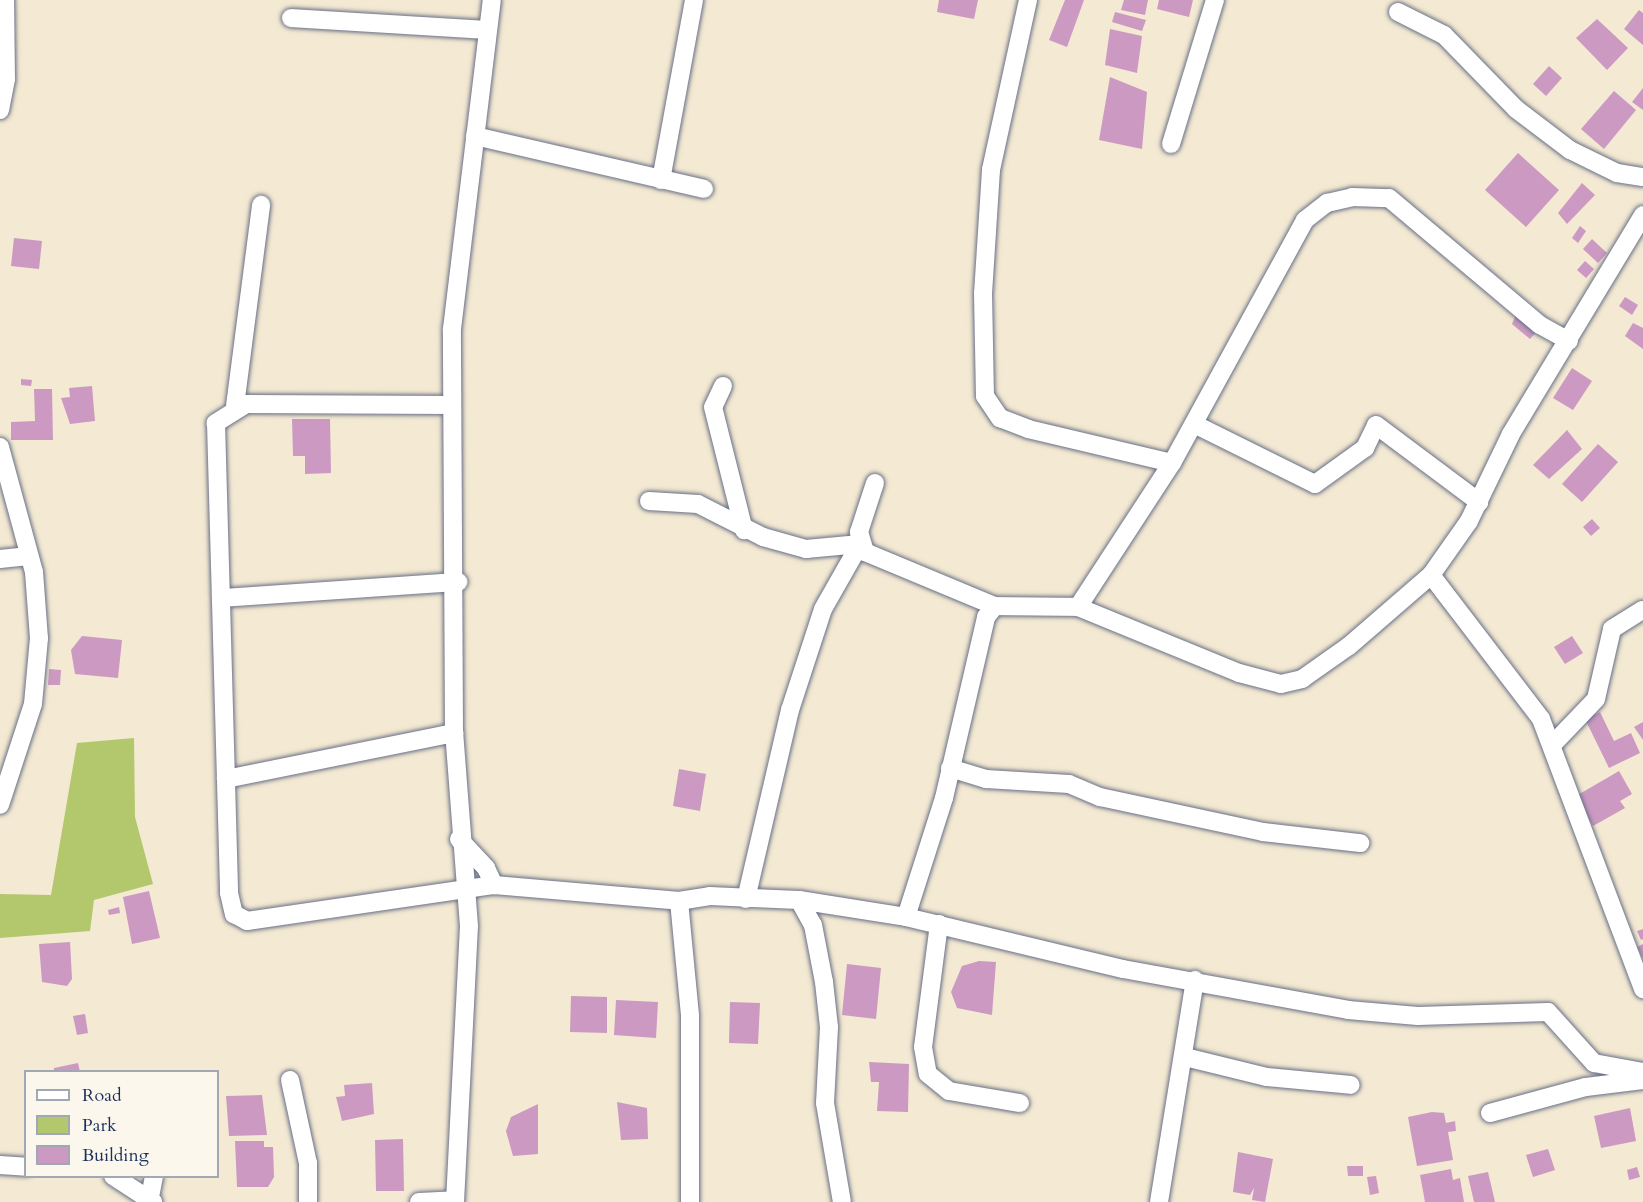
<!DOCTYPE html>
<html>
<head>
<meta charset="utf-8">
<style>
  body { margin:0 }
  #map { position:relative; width:1643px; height:1202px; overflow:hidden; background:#f4e9d2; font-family:Cardo,serif }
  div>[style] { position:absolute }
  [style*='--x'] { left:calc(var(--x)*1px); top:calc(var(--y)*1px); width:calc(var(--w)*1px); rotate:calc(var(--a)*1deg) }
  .green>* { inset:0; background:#b3c86c }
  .building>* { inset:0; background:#cc99c2 }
  .roads { filter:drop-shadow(0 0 2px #677087) drop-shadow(0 0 2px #677087) }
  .street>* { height:18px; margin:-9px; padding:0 9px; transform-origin:9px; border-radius:9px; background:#fff }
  span { translate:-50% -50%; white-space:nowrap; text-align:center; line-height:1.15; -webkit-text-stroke:6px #fbf7ec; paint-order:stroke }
  .legend { position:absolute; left:24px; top:1070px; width:195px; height:108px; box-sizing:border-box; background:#fbf7ec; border:2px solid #a1a7b3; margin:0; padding:8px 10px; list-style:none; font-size:18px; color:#1b2f5e }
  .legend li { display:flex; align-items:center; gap:12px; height:30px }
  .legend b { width:30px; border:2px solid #a1a7b3 }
</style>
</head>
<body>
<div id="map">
  <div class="green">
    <div style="clip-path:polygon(134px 738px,135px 817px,153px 884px,94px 900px,90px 931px,0 938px,0 894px,51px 895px,77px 743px)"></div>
  </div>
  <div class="building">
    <div style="clip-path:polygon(939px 0,978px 0,974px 19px,937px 12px)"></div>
    <div style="clip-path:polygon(1065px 0,1084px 0,1067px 47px,1049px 40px)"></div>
    <div style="clip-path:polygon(1124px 0,1148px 0,1145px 15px,1121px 10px)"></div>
    <div style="clip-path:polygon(1159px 0,1193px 0,1189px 17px,1157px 9px)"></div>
    <div style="clip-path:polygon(1639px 10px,1643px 13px,1643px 45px,1624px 29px)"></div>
    <div style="clip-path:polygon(1115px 12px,1146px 20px,1142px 31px,1112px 22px)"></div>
    <div style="clip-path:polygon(1597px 19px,1628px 48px,1607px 70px,1576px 38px)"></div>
    <div style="clip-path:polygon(1110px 29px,1142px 36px,1137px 73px,1105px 65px)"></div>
    <div style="clip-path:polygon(1549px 66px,1562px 78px,1546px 96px,1533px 84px)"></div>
    <div style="clip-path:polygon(1110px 77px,1147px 92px,1142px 149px,1099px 140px)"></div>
    <div style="clip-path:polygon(1643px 88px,1643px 110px,1632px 102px)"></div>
    <div style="clip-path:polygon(1614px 91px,1636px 110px,1604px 149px,1581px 129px)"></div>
    <div style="clip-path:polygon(1518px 153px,1559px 190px,1526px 227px,1485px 190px)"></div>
    <div style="clip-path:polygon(1582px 183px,1595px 195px,1567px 224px,1558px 213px)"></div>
    <div style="clip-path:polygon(1580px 226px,1586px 231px,1578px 243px,1572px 238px)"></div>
    <div style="clip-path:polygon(14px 238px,42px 241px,39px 269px,11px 266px)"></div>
    <div style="clip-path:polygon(1592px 239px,1607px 253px,1598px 263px,1583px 249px)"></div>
    <div style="clip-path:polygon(1585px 261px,1594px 269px,1586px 278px,1577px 270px)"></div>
    <div style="clip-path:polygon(1625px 297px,1638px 305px,1632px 315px,1619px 306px)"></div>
    <div style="clip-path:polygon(1518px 310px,1539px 329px,1530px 339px,1512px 324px)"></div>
    <div style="clip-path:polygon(1633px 323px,1643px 328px,1643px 349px,1625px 336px)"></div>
    <div style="clip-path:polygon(1572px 368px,1592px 381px,1573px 410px,1553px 398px)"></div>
    <div style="clip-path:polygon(21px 379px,32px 380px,31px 386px,21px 385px)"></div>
    <div style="clip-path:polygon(92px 386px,95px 421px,70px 424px,61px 398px,70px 397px,69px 388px)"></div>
    <div style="clip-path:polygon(34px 389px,52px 389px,53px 440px,11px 440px,11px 422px,35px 421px)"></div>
    <div style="clip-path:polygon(292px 419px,330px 419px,331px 473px,305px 474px,305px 456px,293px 456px)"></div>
    <div style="clip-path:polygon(1567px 430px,1582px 449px,1549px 479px,1533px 465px)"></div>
    <div style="clip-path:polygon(1598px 444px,1618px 462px,1582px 502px,1562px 484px)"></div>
    <div style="clip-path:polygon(1592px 519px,1600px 528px,1591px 536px,1583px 527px)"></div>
    <div style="clip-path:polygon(82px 636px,122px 640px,118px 678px,75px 674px,71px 650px)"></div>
    <div style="clip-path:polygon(1572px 636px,1583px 653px,1565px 664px,1554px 647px)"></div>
    <div style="clip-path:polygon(49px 669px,61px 670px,60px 685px,48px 685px)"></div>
    <div style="clip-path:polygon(1600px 712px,1614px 741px,1631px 733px,1640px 753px,1609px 768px,1585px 719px)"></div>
    <div style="clip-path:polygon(1643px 722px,1643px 740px,1634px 727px)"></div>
    <div style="clip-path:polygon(679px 769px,706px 774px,700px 811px,673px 806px)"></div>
    <div style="clip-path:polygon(1619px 771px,1632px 794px,1620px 801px,1625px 808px,1593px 826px,1576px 796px)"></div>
    <div style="clip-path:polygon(149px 891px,160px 938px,132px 944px,123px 897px)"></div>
    <div style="clip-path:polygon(119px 907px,120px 913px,109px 915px,108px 910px)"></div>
    <div style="clip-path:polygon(1643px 929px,1643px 939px,1641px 940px,1637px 931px)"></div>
    <div style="clip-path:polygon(70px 942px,72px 979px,67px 986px,42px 982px,39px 944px)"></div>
    <div style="clip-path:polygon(1643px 944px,1643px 958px,1637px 947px)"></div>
    <div style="clip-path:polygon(979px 961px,996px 962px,992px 1015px,957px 1008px,951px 992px,962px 966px)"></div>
    <div style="clip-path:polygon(847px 964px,881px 968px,876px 1019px,842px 1015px)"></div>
    <div style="clip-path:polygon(571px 996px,607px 997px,607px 1033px,570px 1032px)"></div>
    <div style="clip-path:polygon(616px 1000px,658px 1002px,656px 1038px,614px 1035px)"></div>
    <div style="clip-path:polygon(730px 1002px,760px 1003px,758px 1044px,729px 1043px)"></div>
    <div style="clip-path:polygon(85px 1014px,88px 1033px,77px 1035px,73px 1016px)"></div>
    <div style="clip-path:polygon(869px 1062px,909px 1064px,908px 1112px,877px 1111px,879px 1082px,871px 1082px)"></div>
    <div style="clip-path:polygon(78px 1063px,80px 1072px,54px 1072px,54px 1068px)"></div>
    <div style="clip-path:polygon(372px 1083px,374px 1114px,342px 1121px,336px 1097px,345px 1096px,344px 1085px)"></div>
    <div style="clip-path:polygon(262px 1095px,267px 1135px,229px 1136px,226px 1096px)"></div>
    <div style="clip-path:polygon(617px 1102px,647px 1108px,648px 1139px,621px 1140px)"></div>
    <div style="clip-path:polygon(538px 1104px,538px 1154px,513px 1156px,506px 1131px,511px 1117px)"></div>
    <div style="clip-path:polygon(1630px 1108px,1636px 1141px,1601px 1148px,1594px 1116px)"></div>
    <div style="clip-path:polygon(1432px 1112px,1444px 1113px,1446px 1123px,1455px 1121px,1456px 1131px,1448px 1132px,1453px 1160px,1417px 1166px,1408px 1117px)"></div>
    <div style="clip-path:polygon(403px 1139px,404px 1191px,376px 1191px,375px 1140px)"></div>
    <div style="clip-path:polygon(235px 1141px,264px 1141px,264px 1147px,273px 1147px,274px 1177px,268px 1187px,237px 1187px)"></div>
    <div style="clip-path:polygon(1548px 1149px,1555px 1170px,1533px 1177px,1526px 1155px)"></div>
    <div style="clip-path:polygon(1238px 1152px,1273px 1159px,1265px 1202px,1252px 1200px,1254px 1188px,1250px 1195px,1233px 1192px)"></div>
    <div style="clip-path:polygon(1347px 1166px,1363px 1166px,1363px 1176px,1348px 1176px)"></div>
    <div style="clip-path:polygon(1637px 1167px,1640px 1177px,1629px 1180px,1627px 1170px)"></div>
    <div style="clip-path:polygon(1451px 1169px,1453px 1180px,1460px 1178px,1464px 1202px,1425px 1202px,1420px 1175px)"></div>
    <div style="clip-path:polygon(1488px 1172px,1495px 1202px,1474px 1202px,1468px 1176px)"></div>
    <div style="clip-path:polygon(1376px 1176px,1379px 1193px,1370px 1195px,1367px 1177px)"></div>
  </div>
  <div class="roads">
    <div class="street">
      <div style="--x:1028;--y:0;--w:174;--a:102.3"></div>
      <div style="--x:991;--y:170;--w:123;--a:93.7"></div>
      <div style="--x:983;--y:293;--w:103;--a:88.9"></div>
      <div style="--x:985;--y:396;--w:27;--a:56"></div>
      <div style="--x:1000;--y:418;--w:30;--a:21"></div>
      <div style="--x:1028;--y:429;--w:148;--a:13.3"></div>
      <div style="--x:1398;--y:12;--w:51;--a:26.6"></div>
      <div style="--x:1444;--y:35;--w:103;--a:45.8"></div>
      <div style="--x:1516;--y:109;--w:68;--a:37.2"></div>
      <div style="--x:1570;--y:150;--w:52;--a:26.1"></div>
      <div style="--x:1617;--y:173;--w:26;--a:9"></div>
      <div style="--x:291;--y:18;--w:196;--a:3.5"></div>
      <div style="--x:0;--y:110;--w:32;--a:-79"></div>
      <div style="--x:6;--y:79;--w:79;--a:-90.7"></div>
      <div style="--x:475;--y:136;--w:235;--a:13"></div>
      <div style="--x:1171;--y:144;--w:151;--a:-73"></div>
      <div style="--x:661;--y:180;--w:183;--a:-79.6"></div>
      <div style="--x:1643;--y:215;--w:256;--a:121.1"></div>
      <div style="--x:1511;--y:434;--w:97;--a:115.8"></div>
      <div style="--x:1469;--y:521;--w:66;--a:125.1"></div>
      <div style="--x:1431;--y:575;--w:181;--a:52.6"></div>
      <div style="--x:1541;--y:719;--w:289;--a:69.3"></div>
      <div style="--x:723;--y:386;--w:23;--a:115"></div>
      <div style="--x:713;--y:407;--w:127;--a:75.9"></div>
      <div style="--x:452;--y:405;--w:206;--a:-179.7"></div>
      <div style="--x:246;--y:404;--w:36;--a:148"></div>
      <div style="--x:216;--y:423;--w:470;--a:88.4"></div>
      <div style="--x:229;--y:893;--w:22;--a:77"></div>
      <div style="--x:234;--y:914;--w:15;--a:28"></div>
      <div style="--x:247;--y:921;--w:250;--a:-8.3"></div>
      <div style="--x:494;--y:885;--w:186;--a:4.9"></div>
      <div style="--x:679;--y:901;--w:31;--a:-9"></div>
      <div style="--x:710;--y:896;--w:89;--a:2.6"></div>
      <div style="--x:799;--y:900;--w:29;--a:61"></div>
      <div style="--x:813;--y:925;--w:58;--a:79.1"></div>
      <div style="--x:824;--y:982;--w:45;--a:83.7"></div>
      <div style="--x:829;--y:1027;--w:76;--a:93"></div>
      <div style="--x:825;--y:1103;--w:100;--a:80.3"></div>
      <div style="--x:235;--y:406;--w:203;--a:-82.6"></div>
      <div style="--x:1194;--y:424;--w:135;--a:26.4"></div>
      <div style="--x:1315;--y:484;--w:62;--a:-35.8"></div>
      <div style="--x:1365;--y:448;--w:25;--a:-64"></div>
      <div style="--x:1376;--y:425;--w:129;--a:36.8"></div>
      <div style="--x:0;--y:447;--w:130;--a:74.8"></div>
      <div style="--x:34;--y:572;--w:66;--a:85.7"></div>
      <div style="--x:39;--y:638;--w:66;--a:95.2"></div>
      <div style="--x:33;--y:704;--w:106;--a:108.1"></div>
      <div style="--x:875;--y:483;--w:52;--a:108.1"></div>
      <div style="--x:859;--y:532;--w:21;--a:73"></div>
      <div style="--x:865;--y:552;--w:141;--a:22.6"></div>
      <div style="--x:649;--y:501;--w:49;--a:3.5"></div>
      <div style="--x:698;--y:504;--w:73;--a:26.9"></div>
      <div style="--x:763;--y:537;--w:45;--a:15.6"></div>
      <div style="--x:806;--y:549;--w:54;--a:-5.3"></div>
      <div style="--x:0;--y:559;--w:29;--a:-6"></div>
      <div style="--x:222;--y:598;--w:237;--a:-3.9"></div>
      <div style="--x:1078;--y:607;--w:174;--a:22.3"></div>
      <div style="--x:1239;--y:673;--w:43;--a:14.7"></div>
      <div style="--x:1281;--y:684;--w:22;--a:-13"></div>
      <div style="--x:1302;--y:679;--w:57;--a:-35.1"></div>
      <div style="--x:1349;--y:646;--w:108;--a:-40.9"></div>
      <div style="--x:1553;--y:744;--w:62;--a:-46.3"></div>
      <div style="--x:1596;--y:699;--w:72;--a:-77.1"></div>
      <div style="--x:1612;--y:629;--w:36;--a:-32"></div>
      <div style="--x:950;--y:768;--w:38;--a:17"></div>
      <div style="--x:986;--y:779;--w:83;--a:3.4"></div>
      <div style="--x:1069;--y:784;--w:34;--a:23"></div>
      <div style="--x:1100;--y:797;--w:167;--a:12.1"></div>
      <div style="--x:1263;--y:832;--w:98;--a:6.5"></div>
      <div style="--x:226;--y:779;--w:233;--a:-11.4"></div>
      <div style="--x:459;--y:839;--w:40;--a:47"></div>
      <div style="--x:486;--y:868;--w:19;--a:65"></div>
      <div style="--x:746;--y:899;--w:194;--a:-76.9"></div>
      <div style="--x:790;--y:710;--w:106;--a:-71.9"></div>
      <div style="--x:823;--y:609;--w:75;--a:-60.4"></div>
      <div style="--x:799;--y:900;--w:108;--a:9"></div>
      <div style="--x:906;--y:917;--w:223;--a:13.5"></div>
      <div style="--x:1123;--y:969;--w:229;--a:10.3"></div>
      <div style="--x:1348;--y:1010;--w:70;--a:4.9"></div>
      <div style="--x:1418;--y:1016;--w:130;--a:-1.8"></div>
      <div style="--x:1548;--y:1012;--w:69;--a:48"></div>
      <div style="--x:1594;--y:1063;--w:50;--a:10.4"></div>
      <div style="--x:679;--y:901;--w:116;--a:84.5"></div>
      <div style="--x:690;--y:1016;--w:186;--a:90"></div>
      <div style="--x:906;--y:917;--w:125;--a:-72.3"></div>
      <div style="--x:944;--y:798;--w:186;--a:-76.9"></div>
      <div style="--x:986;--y:617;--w:14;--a:-51"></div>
      <div style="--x:995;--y:606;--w:83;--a:0.7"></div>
      <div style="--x:1078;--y:607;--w:172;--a:-56.9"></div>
      <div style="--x:1172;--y:463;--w:277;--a:-61.3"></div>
      <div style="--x:1305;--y:220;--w:28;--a:-38"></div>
      <div style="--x:1327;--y:203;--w:26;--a:-13"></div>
      <div style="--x:1352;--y:197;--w:37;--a:2"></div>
      <div style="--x:1389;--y:198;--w:197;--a:40.1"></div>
      <div style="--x:1540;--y:325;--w:33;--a:29"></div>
      <div style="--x:939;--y:924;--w:124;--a:97.4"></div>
      <div style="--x:923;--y:1047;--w:27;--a:80"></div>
      <div style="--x:928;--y:1074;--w:27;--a:39"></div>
      <div style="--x:949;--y:1091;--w:72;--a:9.6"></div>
      <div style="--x:1185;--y:1057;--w:84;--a:13.7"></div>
      <div style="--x:1267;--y:1077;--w:84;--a:5.4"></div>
      <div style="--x:290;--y:1080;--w:85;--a:77.8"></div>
      <div style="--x:308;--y:1163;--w:39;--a:90"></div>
      <div style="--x:1490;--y:1113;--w:99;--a:-15.2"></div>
      <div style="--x:1586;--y:1087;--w:57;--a:-7"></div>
      <div style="--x:0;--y:1165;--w:26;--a:4"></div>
      <div style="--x:113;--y:1176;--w:48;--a:33"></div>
      <div style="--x:149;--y:1202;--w:26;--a:-79"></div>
      <div style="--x:419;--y:1202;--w:36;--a:-3"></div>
      <div style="--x:455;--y:1202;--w:276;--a:-87.1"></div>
      <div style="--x:469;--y:926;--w:194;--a:-94.4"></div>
      <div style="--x:454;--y:733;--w:404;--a:-90.3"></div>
      <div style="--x:452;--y:329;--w:331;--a:-83.1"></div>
      <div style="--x:1159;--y:1202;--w:225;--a:-80.8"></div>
    </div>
  </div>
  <ul class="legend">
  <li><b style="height:8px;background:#fff"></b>Road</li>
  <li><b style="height:16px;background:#b3c86c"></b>Park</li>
  <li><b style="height:16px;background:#cc99c2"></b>Building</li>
  </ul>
</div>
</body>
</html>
